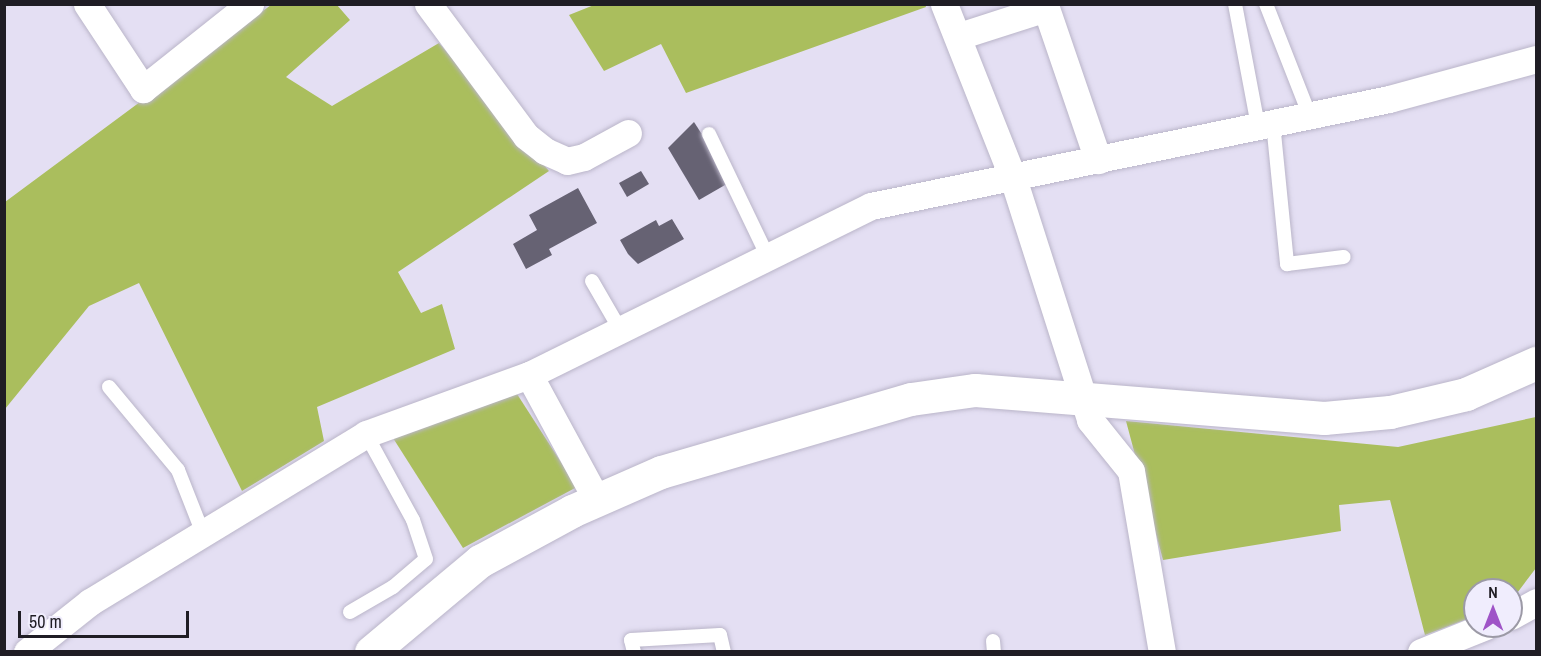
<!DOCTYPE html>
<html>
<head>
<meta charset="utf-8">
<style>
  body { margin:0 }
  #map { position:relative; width:1541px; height:656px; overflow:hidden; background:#e4dff3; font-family:"Archivo Narrow",sans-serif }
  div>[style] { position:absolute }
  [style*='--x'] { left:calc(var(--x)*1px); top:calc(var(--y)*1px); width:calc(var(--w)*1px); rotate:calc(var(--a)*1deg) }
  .forest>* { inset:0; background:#aabe5d }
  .building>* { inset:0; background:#666273 }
  .roads { filter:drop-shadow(0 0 2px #bab5c9) drop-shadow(0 0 2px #bab5c9) }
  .lane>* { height:14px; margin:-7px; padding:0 7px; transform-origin:7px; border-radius:7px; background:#fff }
  .street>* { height:27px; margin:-13.5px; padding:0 13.5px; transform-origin:13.5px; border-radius:13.5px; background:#fff }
  .secondary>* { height:33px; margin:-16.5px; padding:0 16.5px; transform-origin:16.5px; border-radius:16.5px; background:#fff }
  span { translate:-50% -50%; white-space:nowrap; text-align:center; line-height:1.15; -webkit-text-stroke:6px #f0edfd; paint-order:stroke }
  .frame { position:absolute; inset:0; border:6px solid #1f1d24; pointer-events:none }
  .north { position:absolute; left:1463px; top:578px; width:60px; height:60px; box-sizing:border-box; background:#f0edfd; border:2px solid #9c9aa6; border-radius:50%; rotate:0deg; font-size:16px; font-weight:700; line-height:24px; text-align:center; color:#1f1d24 }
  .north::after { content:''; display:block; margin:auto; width:21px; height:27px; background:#9f54c7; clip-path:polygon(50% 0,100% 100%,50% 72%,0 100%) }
  .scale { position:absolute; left:18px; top:611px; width:171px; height:27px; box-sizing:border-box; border:3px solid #1f1d24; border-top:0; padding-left:8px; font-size:18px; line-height:21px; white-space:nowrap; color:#1f1d24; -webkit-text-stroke:4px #f0edfd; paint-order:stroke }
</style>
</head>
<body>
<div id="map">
  <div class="forest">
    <div style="clip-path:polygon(271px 5px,337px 5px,350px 20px,286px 77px,332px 106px,439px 43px,549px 171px,398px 272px,421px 313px,442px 304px,455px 349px,317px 407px,324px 441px,242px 491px,139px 283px,89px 306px,5px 409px,5px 202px)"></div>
    <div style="clip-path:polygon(594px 5px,925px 4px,926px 7px,686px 93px,661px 44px,604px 71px,569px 15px)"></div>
    <div style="clip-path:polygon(517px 394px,577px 487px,463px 548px,393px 438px)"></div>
    <div style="clip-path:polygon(1536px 417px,1536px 568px,1511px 601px,1511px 590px,1475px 590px,1475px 616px,1425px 635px,1390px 500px,1339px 505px,1341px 531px,1163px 560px,1126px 421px,1398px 447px)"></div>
  </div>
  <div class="building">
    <div style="clip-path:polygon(694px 122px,732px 181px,699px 200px,668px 148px)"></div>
    <div style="clip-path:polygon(641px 171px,649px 184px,627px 197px,619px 183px)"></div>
    <div style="clip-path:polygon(578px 188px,597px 223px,549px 249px,552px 255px,526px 269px,513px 244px,537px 230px,529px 215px)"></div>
    <div style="clip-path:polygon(672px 219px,684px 239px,638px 264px,628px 254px,620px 240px,656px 220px,659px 226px)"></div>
  </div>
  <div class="roads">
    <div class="lane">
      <div style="--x:1235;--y:4;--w:124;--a:79.3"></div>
      <div style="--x:1266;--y:4;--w:120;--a:68.6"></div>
      <div style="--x:1273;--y:123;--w:142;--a:84.3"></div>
      <div style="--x:1287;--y:264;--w:57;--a:-7"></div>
      <div style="--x:709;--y:134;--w:136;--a:64.4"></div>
      <div style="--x:592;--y:281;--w:58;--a:59.9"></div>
      <div style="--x:109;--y:387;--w:108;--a:50.3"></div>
      <div style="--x:178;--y:470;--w:71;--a:68.5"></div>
      <div style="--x:350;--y:612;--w:50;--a:-30.2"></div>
      <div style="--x:393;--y:587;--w:43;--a:-40.3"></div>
      <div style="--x:426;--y:559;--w:41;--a:-108.4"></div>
      <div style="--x:413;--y:520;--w:98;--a:-118.7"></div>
      <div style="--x:993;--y:641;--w:11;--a:85"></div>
      <div style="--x:634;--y:652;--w:12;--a:-104"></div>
      <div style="--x:631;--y:640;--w:89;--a:-3.2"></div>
      <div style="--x:720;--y:635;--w:17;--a:77"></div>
    </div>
    <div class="street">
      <div style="--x:87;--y:4;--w:102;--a:56.6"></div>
      <div style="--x:143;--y:89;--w:137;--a:-38.5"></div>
      <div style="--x:428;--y:4;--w:164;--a:53.4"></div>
      <div style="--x:526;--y:136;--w:24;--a:38"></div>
      <div style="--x:545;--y:151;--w:24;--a:24"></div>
      <div style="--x:567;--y:161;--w:17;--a:-13"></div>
      <div style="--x:584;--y:157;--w:50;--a:-28.6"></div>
      <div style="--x:944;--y:4;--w:187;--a:68.4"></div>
      <div style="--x:1013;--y:178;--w:254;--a:72.3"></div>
      <div style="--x:1090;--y:420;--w:65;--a:51.2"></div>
      <div style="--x:1131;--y:471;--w:184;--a:80.3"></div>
      <div style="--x:959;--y:36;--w:91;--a:-17.8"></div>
      <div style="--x:1046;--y:8;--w:161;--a:71.1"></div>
      <div style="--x:529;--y:375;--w:142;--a:61.5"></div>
      <div style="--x:1511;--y:616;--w:29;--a:-29"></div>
      <div style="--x:27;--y:652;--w:80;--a:-38.4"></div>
      <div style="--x:90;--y:602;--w:323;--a:-31.3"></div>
      <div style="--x:366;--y:434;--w:173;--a:-19.9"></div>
      <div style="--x:529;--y:375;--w:381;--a:-26.3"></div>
      <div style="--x:871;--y:206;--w:529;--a:-11.67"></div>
      <div style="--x:1389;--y:99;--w:152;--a:-15.2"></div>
      <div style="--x:1421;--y:652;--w:70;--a:-21.8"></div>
    </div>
    <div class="secondary">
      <div style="--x:371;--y:652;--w:142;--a:-39.9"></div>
      <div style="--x:480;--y:561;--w:105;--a:-28.5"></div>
      <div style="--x:572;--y:511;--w:97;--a:-23.7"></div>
      <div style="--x:661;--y:472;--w:260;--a:-16.3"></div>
      <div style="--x:911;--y:399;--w:65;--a:-8"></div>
      <div style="--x:975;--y:390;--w:350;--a:4.6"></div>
      <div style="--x:1324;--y:418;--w:66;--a:-5.2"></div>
      <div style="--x:1390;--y:412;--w:78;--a:-13.3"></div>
      <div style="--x:1466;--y:394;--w:77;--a:-23.9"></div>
    </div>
  </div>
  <div class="frame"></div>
  <div class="north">N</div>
  <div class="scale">50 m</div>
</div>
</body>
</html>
